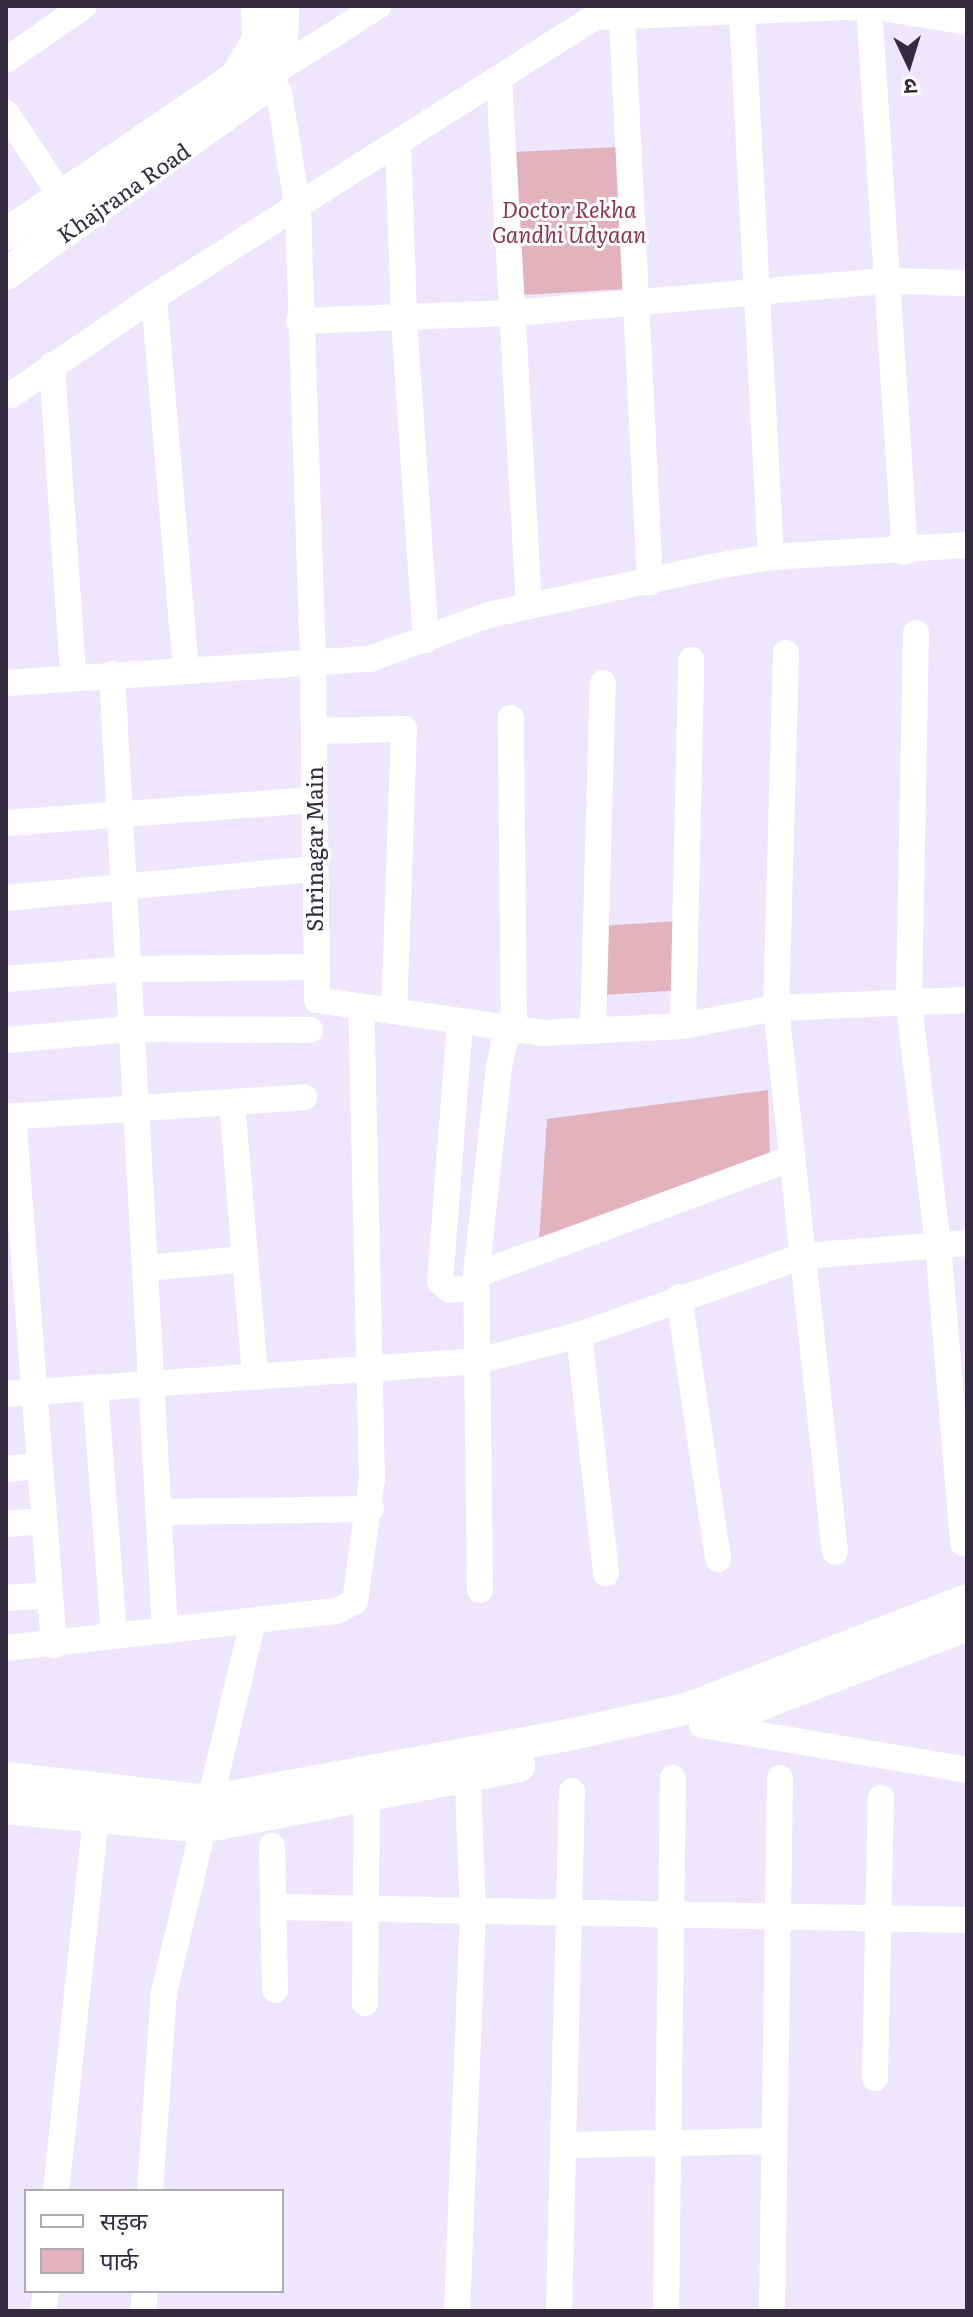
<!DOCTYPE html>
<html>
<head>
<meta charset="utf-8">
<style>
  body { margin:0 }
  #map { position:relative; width:973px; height:2317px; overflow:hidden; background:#eee6fd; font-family:Literata,"Noto Sans Devanagari",serif }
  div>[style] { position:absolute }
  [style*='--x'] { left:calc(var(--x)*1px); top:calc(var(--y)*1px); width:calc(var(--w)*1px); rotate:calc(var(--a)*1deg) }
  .green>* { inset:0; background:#e2b3be }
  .minor>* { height:26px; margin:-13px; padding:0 13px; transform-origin:13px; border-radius:13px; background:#fff }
  .major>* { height:32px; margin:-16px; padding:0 16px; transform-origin:16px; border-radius:16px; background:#fff }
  span { translate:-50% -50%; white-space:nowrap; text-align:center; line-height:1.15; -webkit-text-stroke:6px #fff; paint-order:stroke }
  .street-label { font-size:22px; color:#342b41 }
  .park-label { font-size:22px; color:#893651; font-style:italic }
  .frame { position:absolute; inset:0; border:8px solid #342b41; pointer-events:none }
  .legend { position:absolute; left:24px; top:2189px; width:260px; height:104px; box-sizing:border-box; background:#fff; border:2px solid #aeaab3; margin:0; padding:10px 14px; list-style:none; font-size:24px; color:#342b41 }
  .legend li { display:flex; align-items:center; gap:16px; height:40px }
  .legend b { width:40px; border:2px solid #aeaab3 }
  .north { position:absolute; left:869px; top:24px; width:80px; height:80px; -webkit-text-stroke:6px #fff; paint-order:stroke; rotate:176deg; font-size:22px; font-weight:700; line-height:32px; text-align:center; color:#342b41 }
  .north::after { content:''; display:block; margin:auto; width:28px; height:36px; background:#342b41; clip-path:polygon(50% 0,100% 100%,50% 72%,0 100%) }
</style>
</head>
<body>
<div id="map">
  <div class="green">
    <div style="clip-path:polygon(617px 147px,625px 289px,522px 295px,514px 152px)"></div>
    <div style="clip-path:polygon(679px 921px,683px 990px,604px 995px,600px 926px)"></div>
    <div style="clip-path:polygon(768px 1090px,770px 1158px,539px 1241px,547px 1119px)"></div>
  </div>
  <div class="minor">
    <div style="--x:869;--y:6;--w:547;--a:86.23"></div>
    <div style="--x:742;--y:13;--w:545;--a:86.95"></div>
    <div style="--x:604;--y:17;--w:265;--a:-2.4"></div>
    <div style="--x:869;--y:6;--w:99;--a:9.3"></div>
    <div style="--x:622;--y:19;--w:564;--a:87.15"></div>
    <div style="--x:6;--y:60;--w:95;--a:-34.7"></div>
    <div style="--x:260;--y:62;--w:36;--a:58"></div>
    <div style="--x:279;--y:92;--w:120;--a:80.9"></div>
    <div style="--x:298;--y:210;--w:452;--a:88.1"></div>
    <div style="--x:313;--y:662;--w:338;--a:89.3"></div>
    <div style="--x:317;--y:1000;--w:228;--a:8.3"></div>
    <div style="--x:543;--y:1033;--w:140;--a:-2.9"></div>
    <div style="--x:683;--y:1026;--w:95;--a:-11"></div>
    <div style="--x:776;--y:1008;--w:191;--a:-2.4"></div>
    <div style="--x:271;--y:74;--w:127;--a:-32.4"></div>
    <div style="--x:499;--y:79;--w:528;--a:86.74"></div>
    <div style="--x:6;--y:113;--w:101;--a:56.3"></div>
    <div style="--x:398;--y:144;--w:175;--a:88"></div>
    <div style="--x:404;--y:319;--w:322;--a:86.1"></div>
    <div style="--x:154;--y:297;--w:373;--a:85.1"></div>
    <div style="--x:299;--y:321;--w:213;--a:-2.2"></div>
    <div style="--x:512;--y:313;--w:378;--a:-4.9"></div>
    <div style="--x:889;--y:281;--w:78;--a:1.5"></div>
    <div style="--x:52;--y:365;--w:313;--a:86.1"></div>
    <div style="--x:11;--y:395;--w:173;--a:-34.4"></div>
    <div style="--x:154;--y:297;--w:543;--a:-32.43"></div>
    <div style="--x:916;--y:633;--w:372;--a:91.1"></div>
    <div style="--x:909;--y:1005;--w:241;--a:83.1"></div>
    <div style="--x:938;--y:1244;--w:300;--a:85.2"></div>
    <div style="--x:786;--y:653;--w:355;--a:91.6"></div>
    <div style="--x:776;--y:1008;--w:547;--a:83.81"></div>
    <div style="--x:112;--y:674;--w:958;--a:86.83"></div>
    <div style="--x:6;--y:683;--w:365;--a:-3.8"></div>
    <div style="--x:370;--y:659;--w:126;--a:-20.4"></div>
    <div style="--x:488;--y:615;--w:228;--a:-12.1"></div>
    <div style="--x:711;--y:567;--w:61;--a:-9.5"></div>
    <div style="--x:771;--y:557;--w:196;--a:-3.5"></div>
    <div style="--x:315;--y:731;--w:89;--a:-1.3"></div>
    <div style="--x:404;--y:729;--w:281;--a:92"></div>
    <div style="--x:6;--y:823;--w:309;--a:-4.3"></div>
    <div style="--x:6;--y:898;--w:310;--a:-5.4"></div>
    <div style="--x:6;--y:979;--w:121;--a:-4.7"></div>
    <div style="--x:127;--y:969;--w:187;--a:-0.6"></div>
    <div style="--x:460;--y:1023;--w:260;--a:94.4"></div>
    <div style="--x:440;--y:1282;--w:13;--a:39"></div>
    <div style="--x:450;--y:1290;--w:26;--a:-4"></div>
    <div style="--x:683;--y:1026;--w:366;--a:-88.7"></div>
    <div style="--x:593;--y:1031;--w:348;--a:-88.4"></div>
    <div style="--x:6;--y:1040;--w:126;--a:-5"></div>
    <div style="--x:132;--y:1029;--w:178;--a:0.3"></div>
    <div style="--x:232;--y:1102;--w:276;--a:85.2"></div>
    <div style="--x:13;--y:1116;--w:531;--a:85.57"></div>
    <div style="--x:6;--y:1117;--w:299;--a:-3.8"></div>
    <div style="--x:146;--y:1268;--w:99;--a:-5.2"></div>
    <div style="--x:476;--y:1275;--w:337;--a:-20.3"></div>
    <div style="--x:679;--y:1297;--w:265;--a:81.5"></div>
    <div style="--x:579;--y:1335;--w:240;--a:83.5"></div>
    <div style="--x:95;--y:1388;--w:249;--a:85.6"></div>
    <div style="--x:6;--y:1394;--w:473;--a:-4"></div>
    <div style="--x:478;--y:1361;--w:104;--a:-14.4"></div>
    <div style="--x:579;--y:1335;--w:238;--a:-19.4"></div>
    <div style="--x:803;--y:1256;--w:165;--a:-4.5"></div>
    <div style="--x:6;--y:1469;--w:34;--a:-5"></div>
    <div style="--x:159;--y:1512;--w:212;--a:-0.8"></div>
    <div style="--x:6;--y:1524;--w:38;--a:-5"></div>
    <div style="--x:480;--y:1590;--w:315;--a:-90.7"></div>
    <div style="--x:476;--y:1275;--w:209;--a:-83.7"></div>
    <div style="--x:499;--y:1067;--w:25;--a:-78"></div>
    <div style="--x:504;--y:1043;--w:17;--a:-54"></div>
    <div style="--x:514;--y:1029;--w:311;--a:-90.6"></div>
    <div style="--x:6;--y:1598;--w:44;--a:-3.9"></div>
    <div style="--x:6;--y:1648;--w:333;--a:-6.4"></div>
    <div style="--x:337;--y:1611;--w:21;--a:-29"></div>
    <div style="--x:355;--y:1601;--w:123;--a:-82.1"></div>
    <div style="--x:372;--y:1479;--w:473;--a:-91.3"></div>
    <div style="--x:702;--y:1725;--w:269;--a:9.6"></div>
    <div style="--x:272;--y:1846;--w:144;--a:88.8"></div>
    <div style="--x:275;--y:1907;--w:692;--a:1.08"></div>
    <div style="--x:365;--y:2003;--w:224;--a:-89.5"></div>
    <div style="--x:875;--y:2078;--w:280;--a:-88.8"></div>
    <div style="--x:566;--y:2145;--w:205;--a:-1.1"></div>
    <div style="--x:56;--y:2191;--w:375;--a:-83.9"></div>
    <div style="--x:150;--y:2191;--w:199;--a:-86"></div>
    <div style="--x:164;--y:1992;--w:382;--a:-76.5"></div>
    <div style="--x:43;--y:2311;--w:20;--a:-81"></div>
    <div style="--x:143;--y:2311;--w:20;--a:-84"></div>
    <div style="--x:457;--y:2311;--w:400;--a:-87.7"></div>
    <div style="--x:473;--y:1911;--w:152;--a:-92.3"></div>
    <div style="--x:559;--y:2311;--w:520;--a:-88.57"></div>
    <div style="--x:666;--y:2311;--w:533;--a:-89.25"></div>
    <div style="--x:772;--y:2311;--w:533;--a:-89.14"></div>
  </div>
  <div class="major">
    <div style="--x:6;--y:234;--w:278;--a:-34.3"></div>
    <div style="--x:236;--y:77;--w:43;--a:-59.3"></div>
    <div style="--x:258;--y:40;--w:34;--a:-92"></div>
    <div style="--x:6;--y:274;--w:312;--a:-35.9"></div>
    <div style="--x:259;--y:91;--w:25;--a:-53"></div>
    <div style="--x:274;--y:71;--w:30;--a:-75"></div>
    <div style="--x:282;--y:42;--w:36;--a:-88"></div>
    <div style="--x:720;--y:1720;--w:265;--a:-21"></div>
    <div style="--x:6;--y:1778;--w:203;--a:6.5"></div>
    <div style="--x:208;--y:1801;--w:371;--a:-10.4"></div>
    <div style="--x:573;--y:1734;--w:119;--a:-12.6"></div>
    <div style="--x:689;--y:1708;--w:298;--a:-21.2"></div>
    <div style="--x:6;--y:1808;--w:198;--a:5.5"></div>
    <div style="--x:203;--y:1827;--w:322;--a:-10.9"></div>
  </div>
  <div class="street-label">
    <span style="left:123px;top:192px;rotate:-35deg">Khajrana Road</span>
    <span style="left:314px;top:849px;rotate:-90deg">Shrinagar Main</span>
  </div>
  <div class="park-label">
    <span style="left:569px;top:221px">Doctor Rekha<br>Gandhi Udyaan</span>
  </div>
  <div class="frame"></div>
  <ul class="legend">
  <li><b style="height:10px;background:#fff"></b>सड़क</li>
  <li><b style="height:22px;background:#e2b3be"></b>पार्क</li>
  </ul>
  <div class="north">उ</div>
</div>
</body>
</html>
